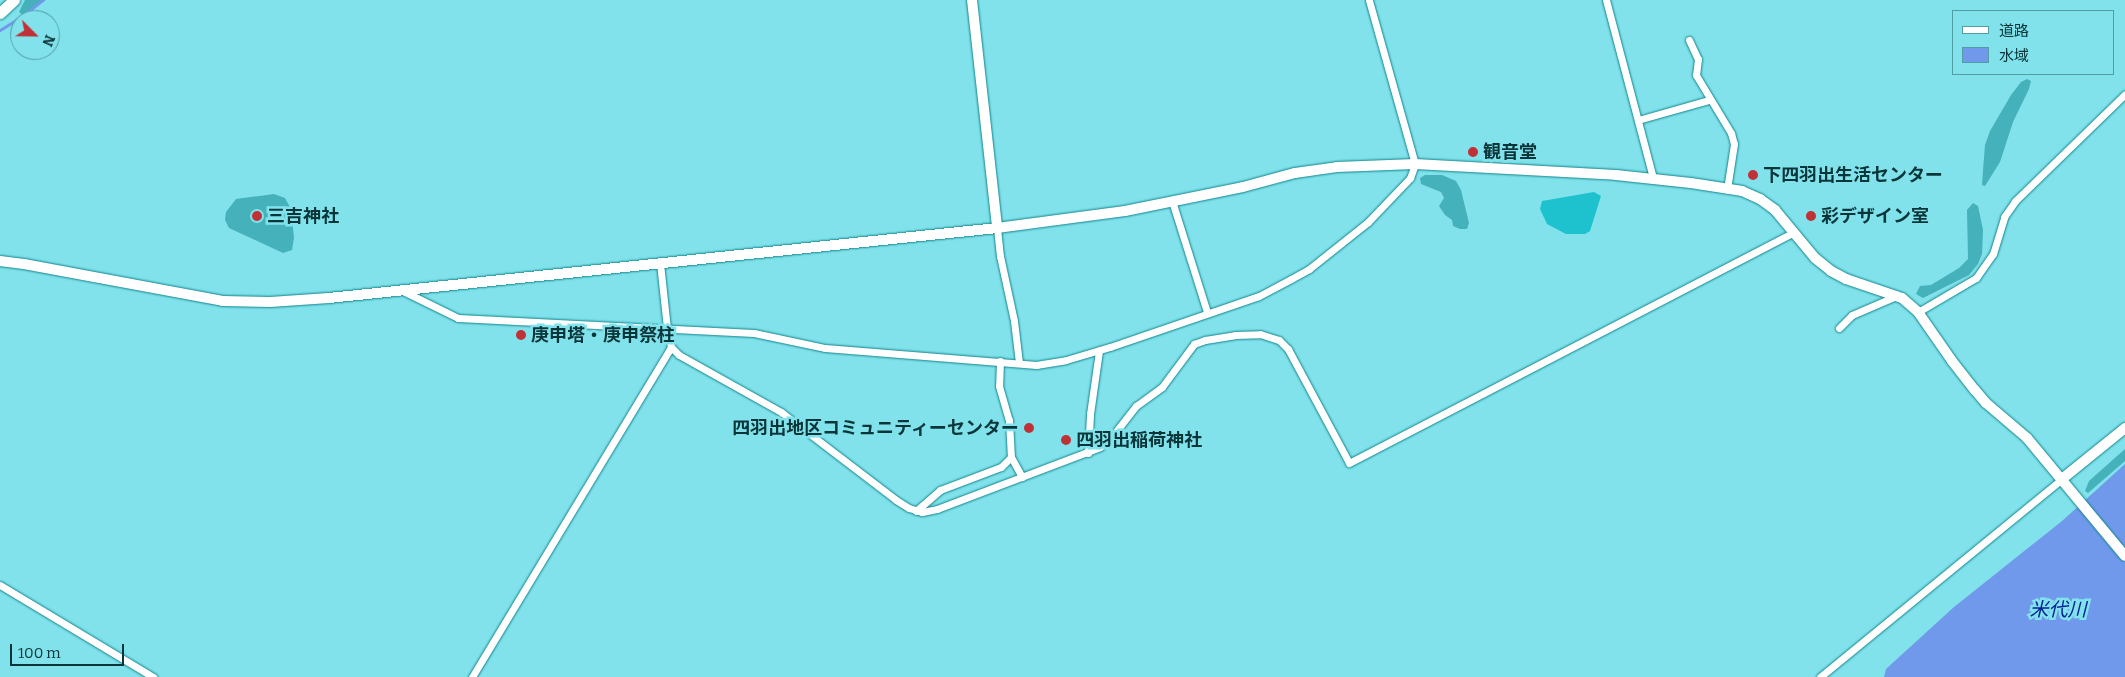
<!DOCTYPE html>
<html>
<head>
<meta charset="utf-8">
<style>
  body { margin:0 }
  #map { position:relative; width:2125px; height:677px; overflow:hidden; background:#81e2eb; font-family:Bitter,"Noto Sans JP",serif }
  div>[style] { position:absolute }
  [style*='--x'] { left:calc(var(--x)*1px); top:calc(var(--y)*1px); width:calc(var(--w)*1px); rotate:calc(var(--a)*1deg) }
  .green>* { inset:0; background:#1dc2ce }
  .forest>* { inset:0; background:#44b1bb }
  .water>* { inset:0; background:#7099ec }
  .stream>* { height:2.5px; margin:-1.25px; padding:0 1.25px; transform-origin:1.25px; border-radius:1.25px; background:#7099ec }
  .roads { filter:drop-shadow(0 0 1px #12858e) drop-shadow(0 0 1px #12858e) }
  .street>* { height:7px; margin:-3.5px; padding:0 3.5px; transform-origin:3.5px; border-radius:3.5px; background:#fff }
  .secondary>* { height:10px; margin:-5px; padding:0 5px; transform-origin:5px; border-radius:5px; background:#fff }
  .primary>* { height:11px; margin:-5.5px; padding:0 5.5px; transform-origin:5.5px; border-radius:5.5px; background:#fff }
  .dots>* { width:14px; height:14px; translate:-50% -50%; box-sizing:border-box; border:2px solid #81e2eb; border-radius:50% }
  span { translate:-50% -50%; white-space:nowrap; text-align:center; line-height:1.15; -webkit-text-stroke:5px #81e2eb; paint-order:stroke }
  .poi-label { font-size:18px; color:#0a363a; font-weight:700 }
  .left { translate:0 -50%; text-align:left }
  .right { translate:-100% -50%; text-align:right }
  .water-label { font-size:19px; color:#001e97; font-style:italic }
  .legend { position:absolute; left:1952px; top:10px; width:162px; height:65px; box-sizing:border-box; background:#81e2eb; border:1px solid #519da4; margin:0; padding:6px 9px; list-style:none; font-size:15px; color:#0a363a }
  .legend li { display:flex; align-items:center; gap:10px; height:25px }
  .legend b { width:25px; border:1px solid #519da4 }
  .north { position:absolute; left:10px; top:10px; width:50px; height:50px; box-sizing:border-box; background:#81e2eb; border:1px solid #519da4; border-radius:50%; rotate:113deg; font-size:14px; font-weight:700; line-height:20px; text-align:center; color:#0a363a }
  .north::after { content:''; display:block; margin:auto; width:18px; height:22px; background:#c03037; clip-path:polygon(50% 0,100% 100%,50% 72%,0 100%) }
  .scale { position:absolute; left:10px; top:644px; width:114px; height:22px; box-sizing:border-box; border:2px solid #0a363a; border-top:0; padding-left:6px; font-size:15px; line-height:18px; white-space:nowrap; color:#0a363a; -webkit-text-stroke:4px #81e2eb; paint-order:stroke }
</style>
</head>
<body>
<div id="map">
  <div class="green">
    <div style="clip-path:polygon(1594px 192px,1601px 196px,1590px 231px,1585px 234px,1566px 234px,1547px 224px,1540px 209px,1542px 201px)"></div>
  </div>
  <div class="forest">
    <div style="clip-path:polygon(25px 0,43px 0,23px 15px,19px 12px)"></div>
    <div style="clip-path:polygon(2027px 79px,2031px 81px,2029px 89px,2013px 122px,2000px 162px,1985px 186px,1982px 185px,1983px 170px,1985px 145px,1990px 131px,2011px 95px,2021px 82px)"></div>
    <div style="clip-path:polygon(1425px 175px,1442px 175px,1456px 181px,1461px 190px,1469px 223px,1467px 229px,1460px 229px,1453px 226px,1452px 220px,1445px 215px,1439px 206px,1444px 198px,1441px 192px,1421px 184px,1420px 178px)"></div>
    <div style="clip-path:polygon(274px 194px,285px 198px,291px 209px,294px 238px,292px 250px,283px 253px,229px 228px,225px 220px,226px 212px,236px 199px)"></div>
    <div style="clip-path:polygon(1973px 203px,1978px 206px,1983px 230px,1982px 254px,1978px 264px,1969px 275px,1923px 298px,1916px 294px,1920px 286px,1931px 285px,1959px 268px,1968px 259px,1967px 210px)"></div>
    <div style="clip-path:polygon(2125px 449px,2125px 461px,2088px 493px,2085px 491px,2089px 481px)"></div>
  </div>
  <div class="water">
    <div style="clip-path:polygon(2125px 464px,2125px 677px,1884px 677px,1886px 669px,1954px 607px,2062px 521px)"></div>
  </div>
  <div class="stream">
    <div style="--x:0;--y:30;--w:25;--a:-32"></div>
    <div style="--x:21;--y:17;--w:28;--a:-38"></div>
  </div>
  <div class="roads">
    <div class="street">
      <div style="--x:1606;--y:0;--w:184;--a:75.2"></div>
      <div style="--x:1689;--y:40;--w:21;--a:65"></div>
      <div style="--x:1698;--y:59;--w:16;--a:97"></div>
      <div style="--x:1696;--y:75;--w:68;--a:58.9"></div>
      <div style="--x:1731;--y:133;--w:11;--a:75"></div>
      <div style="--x:1734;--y:144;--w:46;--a:98.8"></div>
      <div style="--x:1638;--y:120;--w:74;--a:-15.7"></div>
      <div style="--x:1172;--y:201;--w:116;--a:72.5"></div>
      <div style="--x:997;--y:228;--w:28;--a:84"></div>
      <div style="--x:1000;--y:256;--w:66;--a:77.8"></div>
      <div style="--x:1014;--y:321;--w:42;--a:83.2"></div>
      <div style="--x:660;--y:263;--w:65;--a:83.9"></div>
      <div style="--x:667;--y:328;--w:19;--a:78"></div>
      <div style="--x:671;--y:347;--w:11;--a:45"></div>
      <div style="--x:679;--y:355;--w:117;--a:29.2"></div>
      <div style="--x:781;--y:412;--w:145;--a:37.4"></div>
      <div style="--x:896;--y:500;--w:15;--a:32"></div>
      <div style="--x:909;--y:508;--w:14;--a:17"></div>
      <div style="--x:922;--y:512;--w:15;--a:-11"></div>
      <div style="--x:937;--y:509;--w:174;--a:-20.8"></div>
      <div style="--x:1100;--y:447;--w:19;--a:-43"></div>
      <div style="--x:1114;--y:434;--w:36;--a:-52"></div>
      <div style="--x:1136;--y:406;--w:32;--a:-36"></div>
      <div style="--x:1162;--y:387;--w:54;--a:-53.3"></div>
      <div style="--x:1194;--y:344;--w:12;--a:-20"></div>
      <div style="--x:1205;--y:340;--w:30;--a:-9"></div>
      <div style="--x:1235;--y:335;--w:25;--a:-2"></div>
      <div style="--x:1260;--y:334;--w:20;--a:18"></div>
      <div style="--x:1279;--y:340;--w:13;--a:45"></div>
      <div style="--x:1288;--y:349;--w:129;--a:61.8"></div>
      <div style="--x:1349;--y:463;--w:501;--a:-27.43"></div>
      <div style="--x:403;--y:291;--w:61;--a:26.1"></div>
      <div style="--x:458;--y:318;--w:296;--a:2.9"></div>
      <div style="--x:754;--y:333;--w:73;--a:11.9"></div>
      <div style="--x:825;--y:348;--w:212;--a:4.6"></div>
      <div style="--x:1036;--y:365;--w:30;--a:-9"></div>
      <div style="--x:1066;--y:360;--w:46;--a:-16.5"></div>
      <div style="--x:1110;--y:347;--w:157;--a:-18.9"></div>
      <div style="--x:1259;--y:296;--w:36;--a:-28"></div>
      <div style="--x:1291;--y:279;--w:21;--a:-29"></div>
      <div style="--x:1309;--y:269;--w:75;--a:-38.5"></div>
      <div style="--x:1368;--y:222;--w:61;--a:-46.3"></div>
      <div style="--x:1410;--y:178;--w:15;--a:-70"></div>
      <div style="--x:1415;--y:164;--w:170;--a:-105.7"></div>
      <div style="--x:1918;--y:312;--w:67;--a:-30.4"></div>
      <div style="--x:1976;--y:278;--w:29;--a:-55"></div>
      <div style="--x:1993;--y:254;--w:39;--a:-73"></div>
      <div style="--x:2004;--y:217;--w:19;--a:-55"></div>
      <div style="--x:2015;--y:201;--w:153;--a:-44.2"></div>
      <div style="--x:1839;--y:328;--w:18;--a:-45"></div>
      <div style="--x:1852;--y:315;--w:48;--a:-23.4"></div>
      <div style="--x:1000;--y:361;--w:25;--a:92"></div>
      <div style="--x:999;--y:386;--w:35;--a:74"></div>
      <div style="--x:1009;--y:420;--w:37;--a:87"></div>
      <div style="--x:1011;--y:457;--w:23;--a:61"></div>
      <div style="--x:1088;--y:453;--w:39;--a:-87"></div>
      <div style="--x:1090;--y:414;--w:64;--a:-81.9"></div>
      <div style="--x:916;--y:511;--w:32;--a:-41"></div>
      <div style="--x:940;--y:490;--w:65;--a:-20.7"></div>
      <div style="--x:1001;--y:467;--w:14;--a:-45"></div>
      <div style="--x:0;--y:585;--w:179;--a:31"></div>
      <div style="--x:472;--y:677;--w:385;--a:-58.9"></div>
      <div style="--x:1820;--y:677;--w:313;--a:-39.3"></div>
    </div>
    <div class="secondary">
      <div style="--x:972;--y:0;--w:229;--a:83.7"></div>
      <div style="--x:0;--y:261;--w:24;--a:7"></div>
      <div style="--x:24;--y:264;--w:202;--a:10.5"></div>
      <div style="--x:223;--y:301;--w:47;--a:1.2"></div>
      <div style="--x:270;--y:302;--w:59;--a:-3.9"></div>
      <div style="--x:329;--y:298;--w:672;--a:-5.98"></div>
      <div style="--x:997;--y:228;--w:129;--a:-7.6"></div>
      <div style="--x:1125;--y:211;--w:120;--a:-11.5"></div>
      <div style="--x:1243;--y:187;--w:54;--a:-15.1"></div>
      <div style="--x:1295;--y:173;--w:42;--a:-8.1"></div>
      <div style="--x:1337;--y:167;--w:78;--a:-2.2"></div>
      <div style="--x:1415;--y:164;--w:201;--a:3.1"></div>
      <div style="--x:1616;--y:175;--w:75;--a:6.1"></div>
      <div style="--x:1691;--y:183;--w:52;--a:8.9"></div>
      <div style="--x:1742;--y:191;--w:20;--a:24"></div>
      <div style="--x:1760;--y:199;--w:19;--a:36"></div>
      <div style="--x:1775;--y:210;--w:62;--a:50.2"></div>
      <div style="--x:1815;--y:258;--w:21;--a:39"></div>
      <div style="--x:1831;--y:271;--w:17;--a:28"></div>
      <div style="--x:1846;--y:279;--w:59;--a:18.7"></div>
      <div style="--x:1902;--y:298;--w:21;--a:41"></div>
      <div style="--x:1918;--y:312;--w:60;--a:55.2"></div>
      <div style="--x:1952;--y:361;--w:37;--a:52"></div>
      <div style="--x:1975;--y:390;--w:17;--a:50"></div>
      <div style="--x:1986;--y:403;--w:54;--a:40.5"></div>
      <div style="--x:2027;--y:438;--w:153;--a:50.3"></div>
      <div style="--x:2062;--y:479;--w:81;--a:-39"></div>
    </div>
    <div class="primary">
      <div style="--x:0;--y:13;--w:19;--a:-43"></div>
    </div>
  </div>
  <div class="dots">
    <div style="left:1473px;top:152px;background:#c03037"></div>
    <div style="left:1753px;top:175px;background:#c03037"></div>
    <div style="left:257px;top:216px;background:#c03037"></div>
    <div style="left:1811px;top:216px;background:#c03037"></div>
    <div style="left:521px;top:335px;background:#c03037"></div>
    <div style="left:1029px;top:428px;background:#c03037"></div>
    <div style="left:1066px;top:440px;background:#c03037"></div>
  </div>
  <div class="poi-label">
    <span class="left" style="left:1483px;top:152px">観音堂</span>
    <span class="left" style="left:1763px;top:175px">下四羽出生活センター</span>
    <span class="left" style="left:267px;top:216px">三吉神社</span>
    <span class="left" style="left:1821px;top:216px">彩デザイン室</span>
    <span class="left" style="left:531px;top:335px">庚申塔・庚申祭柱</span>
    <span class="right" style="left:1019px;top:428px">四羽出地区コミュニティーセンター</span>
    <span class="left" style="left:1076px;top:440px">四羽出稲荷神社</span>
  </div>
  <div class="water-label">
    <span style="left:2058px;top:610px">米代川</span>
  </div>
  <ul class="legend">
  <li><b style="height:6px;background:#fff"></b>道路</li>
  <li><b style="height:14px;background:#7099ec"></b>水域</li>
  </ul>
  <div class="north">N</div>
  <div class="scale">100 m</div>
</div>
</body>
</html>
